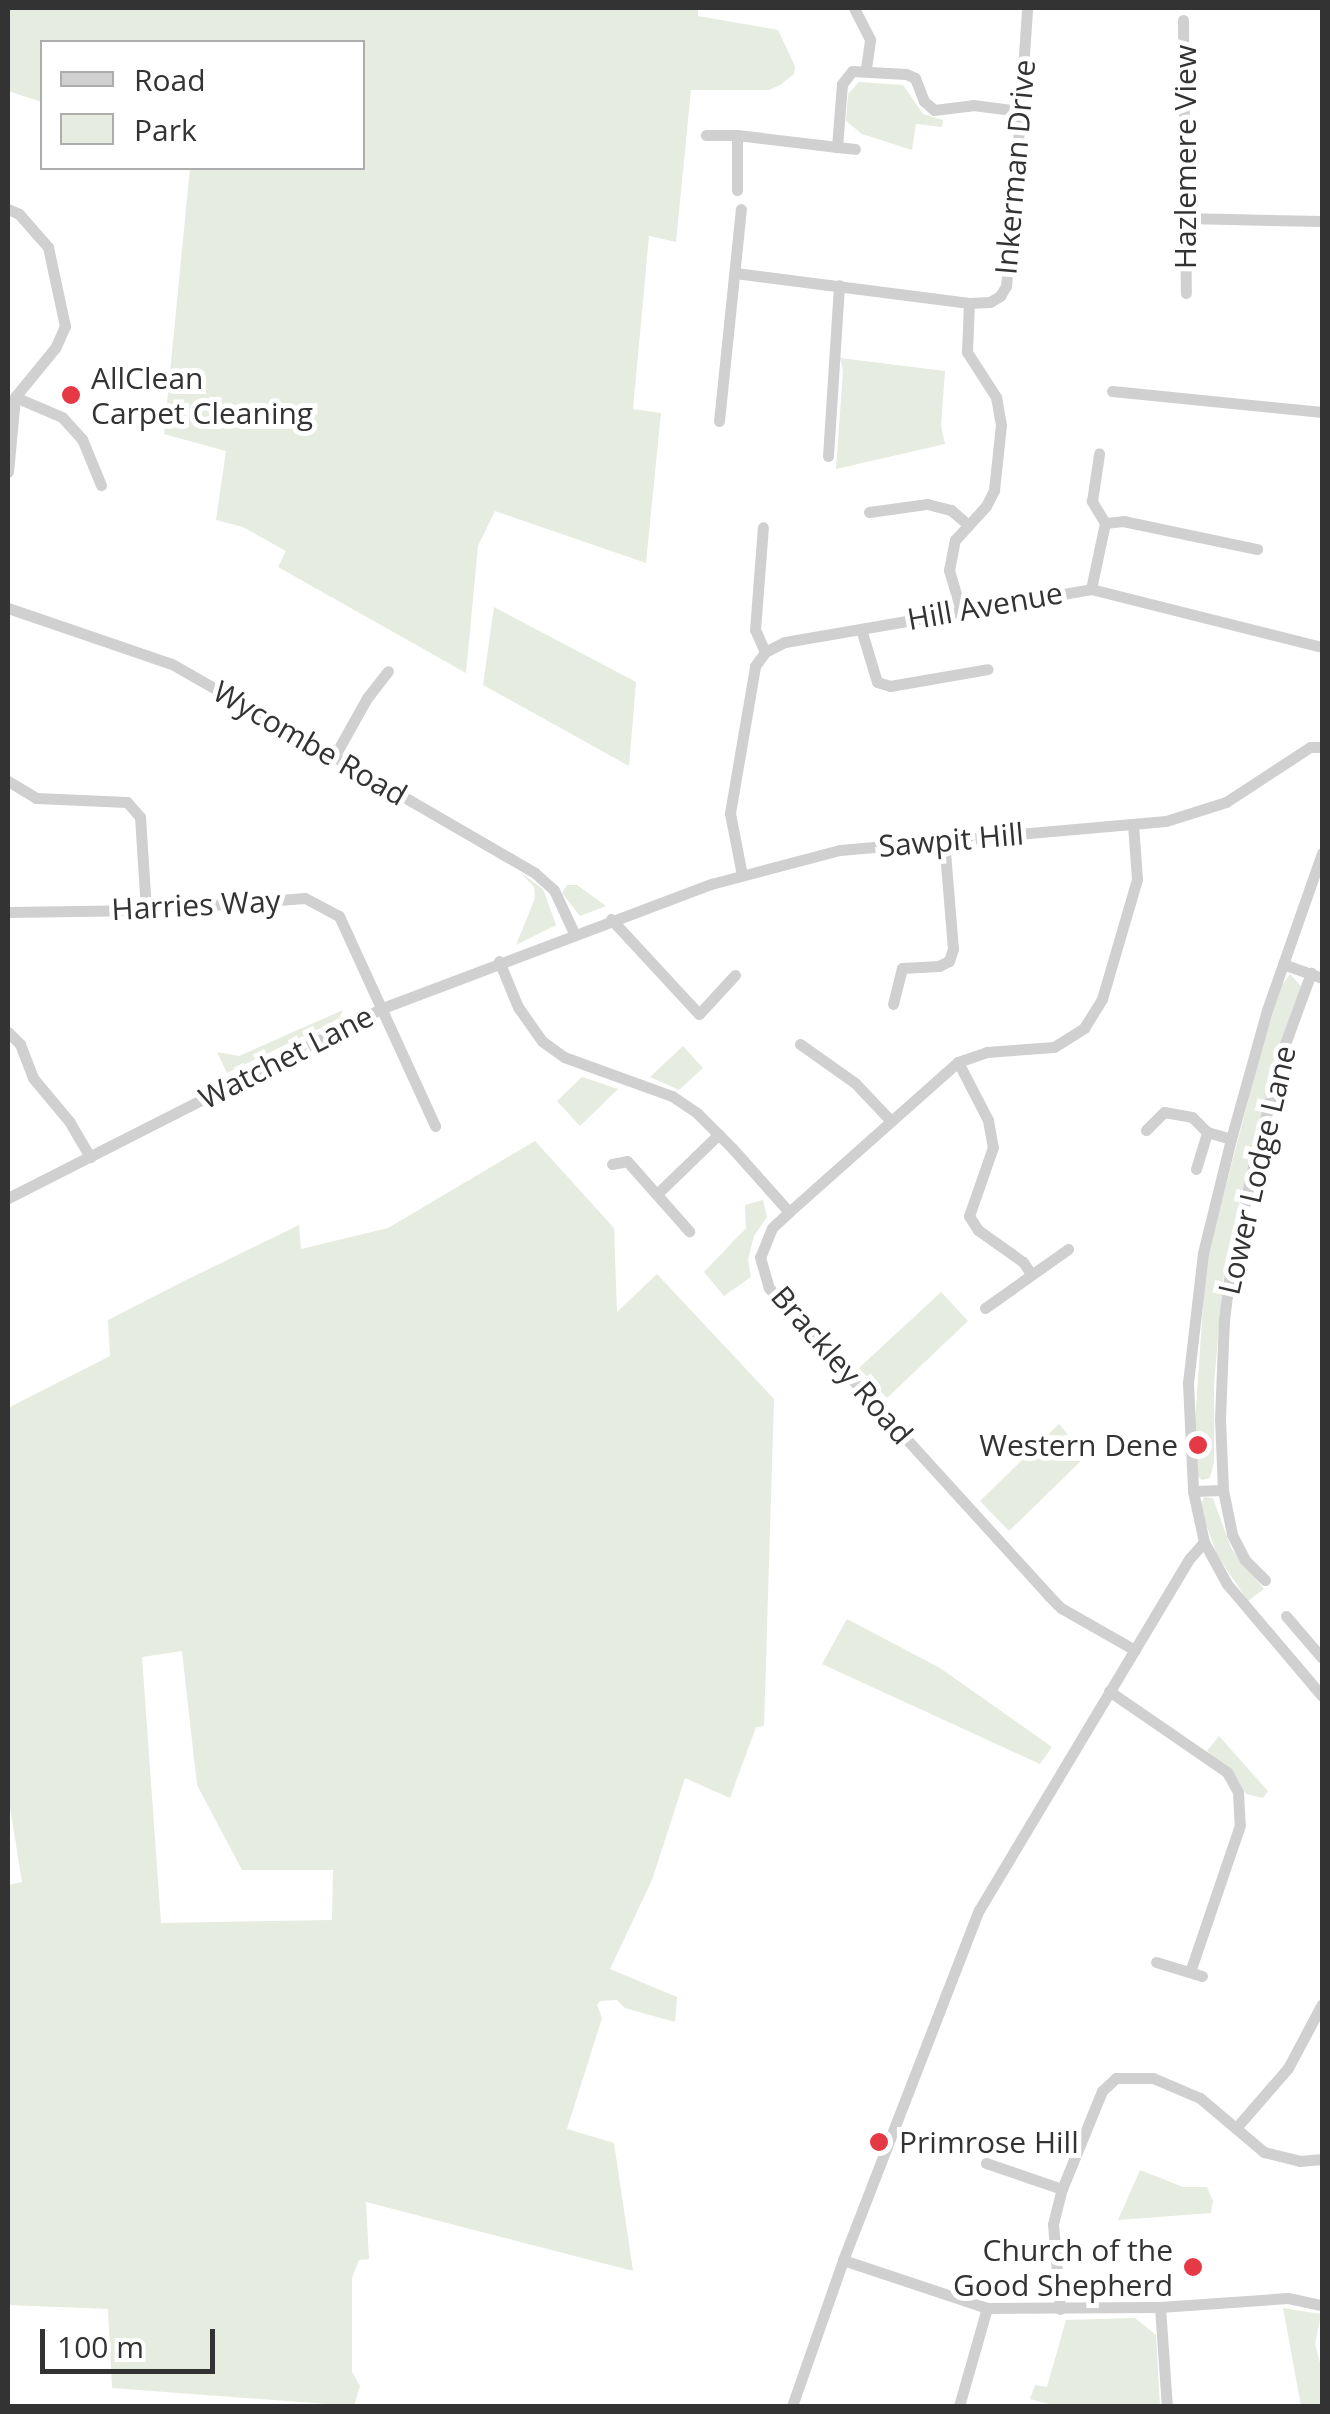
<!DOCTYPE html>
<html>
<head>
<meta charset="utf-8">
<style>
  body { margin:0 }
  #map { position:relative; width:1330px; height:2414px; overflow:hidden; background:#fff; font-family:"Open Sans",sans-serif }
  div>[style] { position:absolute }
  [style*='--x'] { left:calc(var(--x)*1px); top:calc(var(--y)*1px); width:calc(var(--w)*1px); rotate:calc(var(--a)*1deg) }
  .green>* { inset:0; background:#e6ecdf }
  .minor>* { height:11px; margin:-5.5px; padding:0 5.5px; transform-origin:5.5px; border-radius:5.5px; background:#d0d0d0 }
  .dots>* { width:28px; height:28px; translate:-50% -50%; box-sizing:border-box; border:5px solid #fff; border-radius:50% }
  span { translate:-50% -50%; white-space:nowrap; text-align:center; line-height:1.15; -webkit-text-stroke:10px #fff; paint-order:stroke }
  .street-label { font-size:30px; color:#333 }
  .poi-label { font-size:30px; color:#333 }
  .left { translate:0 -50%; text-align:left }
  .right { translate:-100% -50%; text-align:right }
  .frame { position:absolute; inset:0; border:10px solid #333; pointer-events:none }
  .legend { position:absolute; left:40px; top:40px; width:325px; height:130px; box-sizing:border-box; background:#fff; border:2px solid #adadad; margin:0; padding:12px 18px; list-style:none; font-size:30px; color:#333 }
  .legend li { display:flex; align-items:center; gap:20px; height:50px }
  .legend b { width:50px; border:2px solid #adadad }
  .scale { position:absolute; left:40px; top:2329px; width:175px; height:45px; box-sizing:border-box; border:5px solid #333; border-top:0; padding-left:12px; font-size:30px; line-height:35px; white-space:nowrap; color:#333; -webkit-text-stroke:8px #fff; paint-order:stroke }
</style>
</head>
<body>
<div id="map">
  <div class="green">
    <div style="clip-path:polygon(8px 8px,698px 8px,698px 16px,778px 30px,795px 66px,794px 74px,780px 85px,769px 90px,691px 90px,676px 242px,649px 236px,633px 409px,661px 413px,646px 563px,495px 511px,478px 546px,466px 673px,278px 567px,286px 551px,243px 527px,216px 520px,226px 451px,164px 434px,190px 168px,362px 168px,362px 42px,42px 42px,42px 102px,8px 91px)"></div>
    <div style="clip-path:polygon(859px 82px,903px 85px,923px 114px,943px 120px,942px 127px,916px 124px,912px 150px,862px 134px,846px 121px,848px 94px)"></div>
    <div style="clip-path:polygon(840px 358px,945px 371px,941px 426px,945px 444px,836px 469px,843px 371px)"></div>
    <div style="clip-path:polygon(494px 607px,636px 682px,629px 766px,483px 685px)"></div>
    <div style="clip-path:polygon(520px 872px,543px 889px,556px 925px,516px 945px,535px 898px,534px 887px)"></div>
    <div style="clip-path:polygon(567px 885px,577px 885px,606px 906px,580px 916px,562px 893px)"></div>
    <div style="clip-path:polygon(1290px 974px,1301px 986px,1241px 1196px,1224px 1273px,1214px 1384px,1214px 1462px,1210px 1478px,1202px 1480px,1198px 1477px,1195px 1423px,1206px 1261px,1260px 1056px,1280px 988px)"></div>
    <div style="clip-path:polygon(343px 1010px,339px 1019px,227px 1073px,217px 1052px,239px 1056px)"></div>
    <div style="clip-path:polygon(683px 1046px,703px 1068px,679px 1090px,650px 1077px)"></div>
    <div style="clip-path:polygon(582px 1077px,618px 1089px,580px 1126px,557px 1101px)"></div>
    <div style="clip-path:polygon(evenodd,535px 1141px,614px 1228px,617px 1312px,657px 1274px,774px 1399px,764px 1726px,756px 1727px,730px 1798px,685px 1778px,652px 1880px,610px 1969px,677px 1997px,675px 2022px,625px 2008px,617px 2000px,600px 2001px,597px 2005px,602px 2018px,567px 2129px,614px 2143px,633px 2271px,366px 2202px,369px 2259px,359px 2260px,352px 2278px,352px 2372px,360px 2386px,354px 2406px,112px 2388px,108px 2309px,8px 2305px,8px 1885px,22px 1882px,8px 1795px,8px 1408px,110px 1356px,108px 1320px,184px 1281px,299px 1225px,301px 1249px,388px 1228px,535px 1141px,182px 1651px,197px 1785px,242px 1870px,333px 1870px,332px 1920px,161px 1923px,142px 1657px,182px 1651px)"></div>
    <div style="clip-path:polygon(763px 1200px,767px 1217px,754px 1236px,748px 1260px,751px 1277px,724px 1296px,704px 1272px,746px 1228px,745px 1205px)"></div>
    <div style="clip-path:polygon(941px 1292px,968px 1321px,887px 1398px,859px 1368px)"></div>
    <div style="clip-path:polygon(1059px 1424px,1086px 1456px,1009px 1531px,980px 1501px)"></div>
    <div style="clip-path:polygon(1204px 1497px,1213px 1498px,1231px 1548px,1264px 1589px,1248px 1601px,1217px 1555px,1200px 1507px)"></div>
    <div style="clip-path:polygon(847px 1619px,940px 1668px,1052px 1747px,1040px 1764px,822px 1664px)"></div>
    <div style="clip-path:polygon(1219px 1736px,1268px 1791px,1263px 1798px,1246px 1794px,1237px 1778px,1207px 1751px)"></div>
    <div style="clip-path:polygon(1140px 2170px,1183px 2187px,1207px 2187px,1213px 2201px,1211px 2213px,1118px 2220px)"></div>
    <div style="clip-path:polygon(1283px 2308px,1321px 2314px,1315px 2344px,1322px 2370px,1322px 2406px,1301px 2406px)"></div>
    <div style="clip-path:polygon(1135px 2318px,1156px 2335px,1160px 2406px,1056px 2406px,1030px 2399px,1035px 2385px,1047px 2387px,1066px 2320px)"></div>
  </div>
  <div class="minor">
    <div style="--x:854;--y:8;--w:36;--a:63"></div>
    <div style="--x:870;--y:40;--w:28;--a:98"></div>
    <div style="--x:1183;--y:20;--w:273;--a:89.4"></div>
    <div style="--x:706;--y:135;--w:31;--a:0"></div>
    <div style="--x:837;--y:147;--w:18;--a:6"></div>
    <div style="--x:737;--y:190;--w:55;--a:-90"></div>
    <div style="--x:737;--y:135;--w:101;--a:6.8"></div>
    <div style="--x:837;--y:147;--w:63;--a:-85.5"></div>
    <div style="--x:842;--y:84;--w:16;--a:-52"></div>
    <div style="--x:852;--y:71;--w:54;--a:3.2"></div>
    <div style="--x:906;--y:74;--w:10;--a:24"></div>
    <div style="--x:915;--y:78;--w:25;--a:69"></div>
    <div style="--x:924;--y:101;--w:13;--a:42"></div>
    <div style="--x:934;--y:110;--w:39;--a:-7"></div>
    <div style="--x:973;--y:105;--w:47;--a:7.3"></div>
    <div style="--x:8;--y:209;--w:12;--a:24"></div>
    <div style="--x:19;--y:214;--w:44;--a:48.7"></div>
    <div style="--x:48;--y:247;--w:81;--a:77.9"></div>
    <div style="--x:65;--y:326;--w:24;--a:114"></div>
    <div style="--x:55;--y:348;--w:63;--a:129.2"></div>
    <div style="--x:15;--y:397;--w:75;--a:95.3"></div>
    <div style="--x:1185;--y:218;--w:137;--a:1.3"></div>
    <div style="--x:735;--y:273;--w:236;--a:7.3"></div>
    <div style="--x:969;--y:303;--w:21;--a:-3"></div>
    <div style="--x:990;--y:302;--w:12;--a:-31"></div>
    <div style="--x:1000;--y:296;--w:12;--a:-59"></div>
    <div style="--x:1006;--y:286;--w:70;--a:-84.3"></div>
    <div style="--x:1013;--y:216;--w:208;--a:-86.1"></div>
    <div style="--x:1112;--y:391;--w:211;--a:5.7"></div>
    <div style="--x:15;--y:397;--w:51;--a:23.1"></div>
    <div style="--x:62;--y:417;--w:30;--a:48"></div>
    <div style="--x:82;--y:439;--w:50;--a:67.6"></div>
    <div style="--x:719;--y:421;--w:213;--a:-84.1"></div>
    <div style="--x:828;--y:456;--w:171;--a:-86.3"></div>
    <div style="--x:869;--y:512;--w:59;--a:-7.9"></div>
    <div style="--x:927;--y:504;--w:25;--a:14"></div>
    <div style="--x:951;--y:510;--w:20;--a:41"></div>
    <div style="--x:1105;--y:523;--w:18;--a:-6"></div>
    <div style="--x:1123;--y:521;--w:137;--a:11.8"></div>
    <div style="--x:1091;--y:589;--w:67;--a:-78"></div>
    <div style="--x:1105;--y:523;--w:26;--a:-121"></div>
    <div style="--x:1092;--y:501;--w:48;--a:-81.5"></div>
    <div style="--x:8;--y:608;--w:173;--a:18.9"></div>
    <div style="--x:172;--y:664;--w:275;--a:29.8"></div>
    <div style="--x:411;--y:801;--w:143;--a:30.1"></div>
    <div style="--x:535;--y:873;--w:25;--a:42"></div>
    <div style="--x:554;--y:890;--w:47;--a:65.1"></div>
    <div style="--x:961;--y:611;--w:43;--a:-106.3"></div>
    <div style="--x:949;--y:570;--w:31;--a:-79"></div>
    <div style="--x:955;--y:540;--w:46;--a:-47.6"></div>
    <div style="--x:986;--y:506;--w:18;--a:-63"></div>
    <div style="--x:994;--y:490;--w:65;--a:-83.9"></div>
    <div style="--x:1001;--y:425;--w:28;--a:-100"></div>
    <div style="--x:996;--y:397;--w:54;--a:-122.8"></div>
    <div style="--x:967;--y:352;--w:49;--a:-87.7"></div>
    <div style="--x:861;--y:629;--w:55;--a:73.2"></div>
    <div style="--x:877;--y:682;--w:14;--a:17"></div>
    <div style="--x:890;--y:686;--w:99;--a:-9.8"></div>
    <div style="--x:765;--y:652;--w:22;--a:-27"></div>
    <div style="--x:785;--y:642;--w:311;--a:-9.8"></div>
    <div style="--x:1091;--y:589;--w:238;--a:14.1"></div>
    <div style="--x:334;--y:757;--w:68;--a:-60.8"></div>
    <div style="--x:367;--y:698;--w:34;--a:-52"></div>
    <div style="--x:8;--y:781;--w:33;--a:31"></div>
    <div style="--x:36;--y:798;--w:91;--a:2.5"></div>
    <div style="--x:127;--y:802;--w:20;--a:49"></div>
    <div style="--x:140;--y:817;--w:93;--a:86.3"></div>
    <div style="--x:1322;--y:853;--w:166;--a:109.3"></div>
    <div style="--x:1267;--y:1010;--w:134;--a:105.6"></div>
    <div style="--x:1231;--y:1139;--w:117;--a:103.8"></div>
    <div style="--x:1203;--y:1253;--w:131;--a:96.6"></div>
    <div style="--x:1188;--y:1383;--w:108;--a:87.3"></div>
    <div style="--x:1193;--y:1491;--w:52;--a:77.8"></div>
    <div style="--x:1204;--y:1542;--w:48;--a:61.3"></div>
    <div style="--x:1227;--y:1584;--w:147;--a:49.7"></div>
    <div style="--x:742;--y:875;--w:63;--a:-101"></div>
    <div style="--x:730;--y:813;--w:149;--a:-80.3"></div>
    <div style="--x:755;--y:666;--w:17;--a:-54"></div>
    <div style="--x:765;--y:652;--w:24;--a:-114"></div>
    <div style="--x:755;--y:630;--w:103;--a:-85.6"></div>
    <div style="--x:8;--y:912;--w:138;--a:-0.8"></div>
    <div style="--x:146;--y:910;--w:159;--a:-4.3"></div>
    <div style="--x:305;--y:898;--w:38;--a:28"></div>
    <div style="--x:339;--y:916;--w:231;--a:65.4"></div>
    <div style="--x:611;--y:919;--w:129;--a:47.2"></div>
    <div style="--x:699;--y:1014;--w:53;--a:-47.3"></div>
    <div style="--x:499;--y:961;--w:50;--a:67.6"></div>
    <div style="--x:518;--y:1007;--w:42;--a:54.8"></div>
    <div style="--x:542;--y:1041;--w:27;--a:36"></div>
    <div style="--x:564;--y:1057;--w:115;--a:19.9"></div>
    <div style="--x:672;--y:1096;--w:30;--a:34"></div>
    <div style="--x:697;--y:1113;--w:49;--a:45"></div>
    <div style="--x:732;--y:1148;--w:86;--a:48.3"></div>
    <div style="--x:789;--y:1212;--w:23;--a:137"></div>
    <div style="--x:772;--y:1228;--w:31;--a:112"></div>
    <div style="--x:760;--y:1257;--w:32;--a:74"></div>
    <div style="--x:769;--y:1288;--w:416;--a:47.7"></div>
    <div style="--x:1049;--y:1596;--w:17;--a:45"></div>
    <div style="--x:1061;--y:1608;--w:85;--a:29.6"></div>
    <div style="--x:1283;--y:964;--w:41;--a:19.7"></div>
    <div style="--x:893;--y:1004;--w:37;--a:-76"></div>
    <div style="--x:902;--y:968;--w:37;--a:-3"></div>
    <div style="--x:939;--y:966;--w:11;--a:-27"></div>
    <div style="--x:949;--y:961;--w:13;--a:-72"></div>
    <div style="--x:953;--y:949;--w:109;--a:-94.7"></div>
    <div style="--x:8;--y:1032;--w:17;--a:45"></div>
    <div style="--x:20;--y:1044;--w:36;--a:69"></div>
    <div style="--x:33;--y:1078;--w:56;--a:50.1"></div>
    <div style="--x:69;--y:1121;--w:42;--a:59.7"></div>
    <div style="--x:800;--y:1044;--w:67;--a:35.3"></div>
    <div style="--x:855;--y:1083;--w:52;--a:46.5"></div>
    <div style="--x:958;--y:1062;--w:65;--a:62.7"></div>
    <div style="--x:988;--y:1120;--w:27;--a:80"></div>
    <div style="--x:993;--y:1147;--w:73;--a:109.2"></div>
    <div style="--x:969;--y:1216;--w:17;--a:57"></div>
    <div style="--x:978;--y:1230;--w:55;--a:35.4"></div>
    <div style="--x:1023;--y:1262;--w:14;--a:56"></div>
    <div style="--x:1146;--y:1130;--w:25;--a:-45"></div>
    <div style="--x:1164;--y:1112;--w:28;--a:10"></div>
    <div style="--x:1192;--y:1117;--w:21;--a:45"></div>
    <div style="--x:1207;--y:1132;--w:25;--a:16"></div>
    <div style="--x:612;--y:1164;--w:15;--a:-11"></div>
    <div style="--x:627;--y:1161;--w:94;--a:48.5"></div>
    <div style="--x:1196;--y:1169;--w:39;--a:-73"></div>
    <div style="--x:657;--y:1194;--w:86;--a:-44.1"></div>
    <div style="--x:8;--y:1198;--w:417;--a:-26.9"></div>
    <div style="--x:380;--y:1009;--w:354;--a:-20.7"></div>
    <div style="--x:711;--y:884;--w:133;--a:-14.8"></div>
    <div style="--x:840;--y:850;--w:327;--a:-5.1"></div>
    <div style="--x:1166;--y:821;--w:63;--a:-17.6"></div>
    <div style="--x:1226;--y:802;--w:100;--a:-33.2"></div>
    <div style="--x:1310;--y:747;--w:12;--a:0"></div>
    <div style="--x:789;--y:1212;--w:226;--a:-41.6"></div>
    <div style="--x:958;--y:1062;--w:31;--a:-19"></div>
    <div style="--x:987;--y:1052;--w:67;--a:-4.3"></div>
    <div style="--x:1054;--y:1047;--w:36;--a:-32"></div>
    <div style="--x:1084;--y:1028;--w:34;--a:-58"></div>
    <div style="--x:1102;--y:999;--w:125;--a:-73.7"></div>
    <div style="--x:1137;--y:879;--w:54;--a:-94.2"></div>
    <div style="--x:985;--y:1308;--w:102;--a:-35.4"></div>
    <div style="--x:1193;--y:1491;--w:30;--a:-2"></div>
    <div style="--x:1265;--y:1580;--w:28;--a:-135"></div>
    <div style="--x:1245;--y:1560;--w:29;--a:-117"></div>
    <div style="--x:1232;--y:1534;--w:45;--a:-101.6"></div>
    <div style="--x:1223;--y:1490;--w:71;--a:-92.4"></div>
    <div style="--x:1220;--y:1419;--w:99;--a:-87.7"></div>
    <div style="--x:1224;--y:1320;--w:56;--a:-82.9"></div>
    <div style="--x:1231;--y:1264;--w:113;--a:-77.2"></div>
    <div style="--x:1256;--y:1154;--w:114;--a:-75.2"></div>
    <div style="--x:1285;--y:1044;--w:76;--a:-69.9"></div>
    <div style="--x:1286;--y:1616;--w:55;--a:49.4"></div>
    <div style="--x:1109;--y:1691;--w:143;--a:34.5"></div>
    <div style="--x:1227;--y:1772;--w:23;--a:61"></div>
    <div style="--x:1238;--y:1792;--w:33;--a:87"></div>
    <div style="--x:1240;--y:1825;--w:155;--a:108.8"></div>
    <div style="--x:1156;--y:1962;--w:48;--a:16.9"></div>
    <div style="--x:1236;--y:2128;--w:79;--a:-49.1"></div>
    <div style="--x:1288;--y:2068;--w:72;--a:-62"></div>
    <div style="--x:986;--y:2163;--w:80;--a:18.9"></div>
    <div style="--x:843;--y:2260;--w:152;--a:18.4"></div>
    <div style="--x:987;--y:2308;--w:173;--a:-0.3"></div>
    <div style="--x:1160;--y:2307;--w:128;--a:-4"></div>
    <div style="--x:1288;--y:2298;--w:35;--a:12"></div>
    <div style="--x:1160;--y:2307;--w:99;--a:86"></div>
    <div style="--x:1060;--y:2309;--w:85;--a:-94.7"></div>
    <div style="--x:1053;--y:2224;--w:36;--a:-76"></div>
    <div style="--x:1062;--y:2189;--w:106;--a:-67.8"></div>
    <div style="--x:1102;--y:2091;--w:19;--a:-43"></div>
    <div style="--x:1116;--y:2078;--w:37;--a:0"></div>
    <div style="--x:1153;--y:2078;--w:51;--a:23.1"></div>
    <div style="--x:1200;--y:2098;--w:84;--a:40.2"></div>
    <div style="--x:1264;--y:2152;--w:37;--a:14"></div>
    <div style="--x:1300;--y:2161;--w:22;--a:-5"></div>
    <div style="--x:792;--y:2406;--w:155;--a:-70.7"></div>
    <div style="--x:843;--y:2260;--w:375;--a:-68.8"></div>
    <div style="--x:979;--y:1910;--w:410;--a:-59.1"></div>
    <div style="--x:1190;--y:1558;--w:21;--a:-49"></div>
    <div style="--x:959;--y:2406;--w:102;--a:-74.1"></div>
  </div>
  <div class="dots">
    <div style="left:71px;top:395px;background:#e63946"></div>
    <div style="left:1198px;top:1445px;background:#e63946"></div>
    <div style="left:879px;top:2142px;background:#e63946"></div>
    <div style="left:1193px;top:2267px;background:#e63946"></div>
  </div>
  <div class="street-label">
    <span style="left:1185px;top:157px;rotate:-90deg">Hazlemere View</span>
    <span style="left:1015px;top:167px;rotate:-85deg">Inkerman Drive</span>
    <span style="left:985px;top:606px;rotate:-10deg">Hill Avenue</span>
    <span style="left:310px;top:743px;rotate:30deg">Wycombe Road</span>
    <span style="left:951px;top:840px;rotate:-5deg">Sawpit Hill</span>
    <span style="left:196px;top:905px;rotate:-3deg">Harries Way</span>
    <span style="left:286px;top:1057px;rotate:-27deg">Watchet Lane</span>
    <span style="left:1257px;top:1170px;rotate:-77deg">Lower Lodge Lane</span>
    <span style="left:842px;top:1365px;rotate:49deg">Brackley Road</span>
  </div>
  <div class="poi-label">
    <span class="left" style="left:91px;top:395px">AllClean<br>Carpet Cleaning</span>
    <span class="right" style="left:1178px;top:1445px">Western Dene</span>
    <span class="left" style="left:899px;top:2142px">Primrose Hill</span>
    <span class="right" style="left:1173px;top:2267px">Church of the<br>Good Shepherd</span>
  </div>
  <div class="frame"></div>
  <ul class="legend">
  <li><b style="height:12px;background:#d0d0d0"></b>Road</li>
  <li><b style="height:28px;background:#e6ecdf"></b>Park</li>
  </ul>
  <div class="scale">100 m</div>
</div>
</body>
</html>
